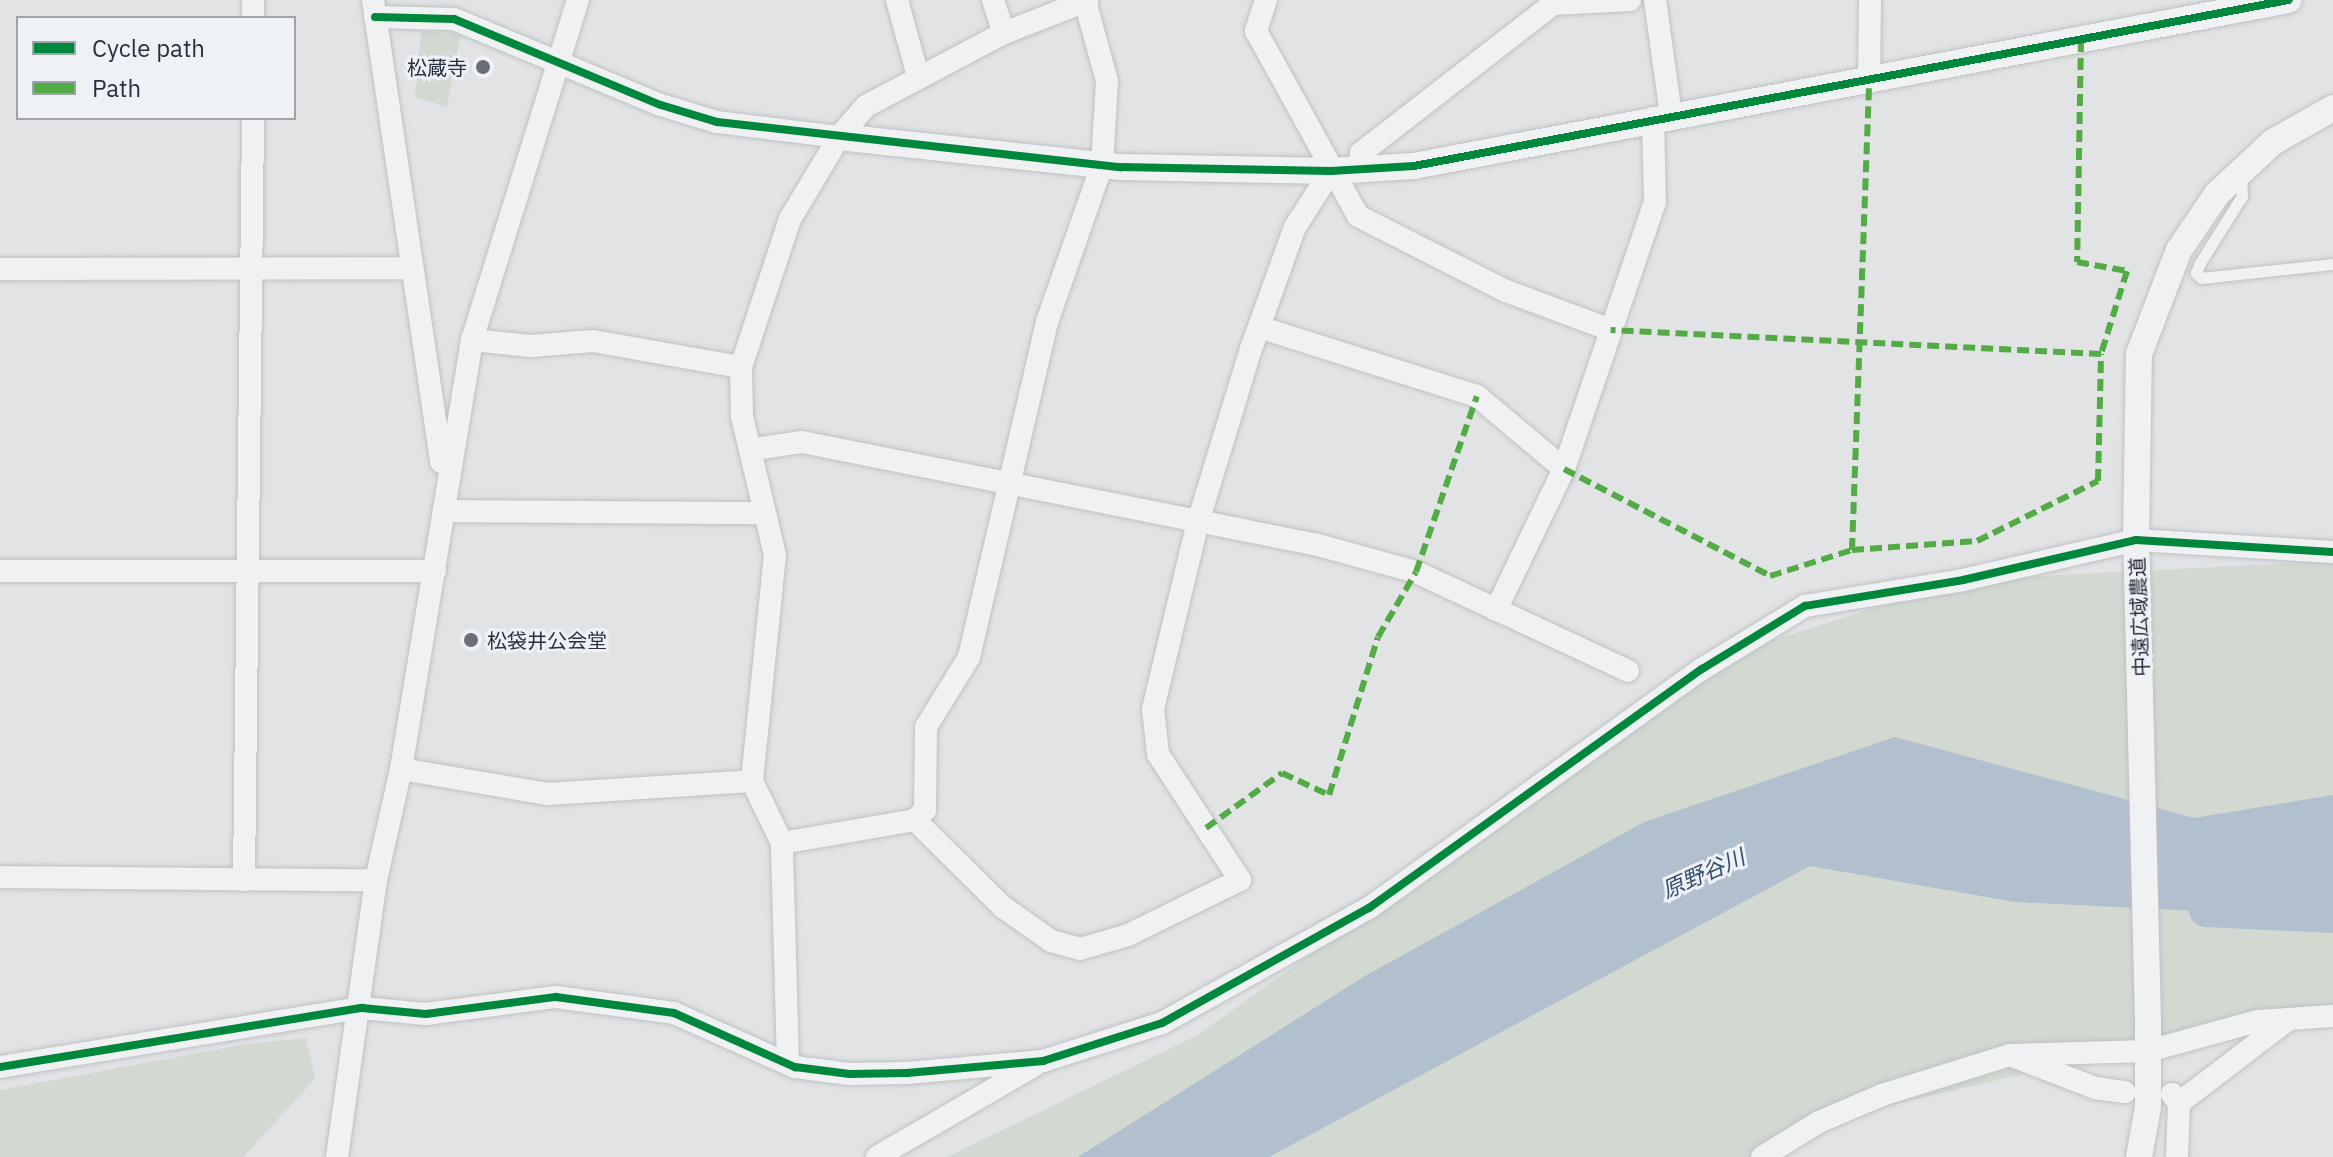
<!DOCTYPE html>
<html>
<head>
<meta charset="utf-8">
<style>
  body { margin:0 }
  #map { position:relative; width:2333px; height:1157px; overflow:hidden; background:#e1e3e5; font-family:"IBM Plex Sans","Noto Sans JP",sans-serif }
  div>[style] { position:absolute }
  [style*='--x'] { left:calc(var(--x)*1px); top:calc(var(--y)*1px); width:calc(var(--w)*1px); rotate:calc(var(--a)*1deg) }
  .green>* { inset:0; background:#d1d9d1 }
  .water>* { inset:0; background:#b1bfcf }
  .river>* { height:34px; margin:-17px; padding:0 17px; transform-origin:17px; border-radius:17px; background:#b1bfcf }
  .roads { filter:drop-shadow(0 0 2px #bfc1c3) drop-shadow(0 0 2px #bfc1c3) }
  .service>* { height:11px; margin:-5.5px; padding:0 5.5px; transform-origin:5.5px; border-radius:5.5px; background:#f0f1f2 }
  .minor>* { height:22px; margin:-11px; padding:0 11px; transform-origin:11px; border-radius:11px; background:#f0f1f2 }
  .tertiary>* { height:26px; margin:-13px; padding:0 13px; transform-origin:13px; border-radius:13px; background:#f0f1f2 }
  .quiet>* { height:6px; margin-top:-3px; transform-origin:0; background:repeating-linear-gradient(90deg,#53ab46 0 12px,transparent 0 18px) }
  .cycleway>* { height:8px; margin:-4px; padding:0 4px; transform-origin:4px; border-radius:4px; background:#00873e }
  .dots>* { width:22px; height:22px; translate:-50% -50%; box-sizing:border-box; border:4px solid #eef1f5; border-radius:50% }
  span { translate:-50% -50%; white-space:nowrap; text-align:center; line-height:1.15; -webkit-text-stroke:6px #eef1f5; paint-order:stroke }
  .poi-label { font-size:20px; color:#29303d }
  .right { translate:-100% -50%; text-align:right }
  .left { translate:0 -50%; text-align:left }
  .street-label { font-size:20px; color:#29303d }
  .water-label { font-size:22px; color:#364d6e; font-style:italic }
  .legend { position:absolute; left:16px; top:16px; width:280px; height:104px; box-sizing:border-box; background:#eef1f5; border:2px solid #9fa4ab; margin:0; padding:10px 14px; list-style:none; font-size:24px; color:#29303d }
  .legend li { display:flex; align-items:center; gap:16px; height:40px }
  .legend b { width:40px; border:2px solid #9fa4ab }
</style>
</head>
<body>
<div id="map">
  <div class="green">
    <div style="clip-path:polygon(421px 31px,461px 34px,447px 107px,415px 97px)"></div>
    <div style="clip-path:polygon(2333px 561px,2333px 1010px,2287px 1012px,1819px 1122px,1782px 1157px,947px 1157px,1198px 1035px,1723px 656px,1963px 580px)"></div>
    <div style="clip-path:polygon(306px 1038px,315px 1079px,243px 1157px,0 1157px,0 1090px,246px 1044px)"></div>
  </div>
  <div class="water">
    <div style="clip-path:polygon(1895px 737px,2194px 818px,2333px 795px,2333px 912px,2297px 916px,2015px 902px,1810px 866px,1269px 1157px,1078px 1157px,1365px 976px,1644px 822px)"></div>
  </div>
  <div class="river">
    <div style="--x:2206;--y:910;--w:127;--a:2.7"></div>
  </div>
  <div class="roads">
    <div class="service">
      <div style="--x:2241;--y:175;--w:21;--a:87"></div>
      <div style="--x:2242;--y:196;--w:79;--a:122.1"></div>
      <div style="--x:2200;--y:263;--w:11;--a:112"></div>
      <div style="--x:2196;--y:273;--w:7;--a:45"></div>
      <div style="--x:2201;--y:278;--w:133;--a:-6.1"></div>
    </div>
    <div class="minor">
      <div style="--x:253;--y:0;--w:18;--a:90"></div>
      <div style="--x:373;--y:0;--w:467;--a:81.6"></div>
      <div style="--x:897;--y:0;--w:79;--a:74.6"></div>
      <div style="--x:993;--y:0;--w:35;--a:72"></div>
      <div style="--x:1266;--y:0;--w:33;--a:108"></div>
      <div style="--x:1256;--y:31;--w:211;--a:61.1"></div>
      <div style="--x:1358;--y:216;--w:166;--a:26.9"></div>
      <div style="--x:1506;--y:291;--w:112;--a:20.4"></div>
      <div style="--x:1655;--y:0;--w:116;--a:82.1"></div>
      <div style="--x:375;--y:17;--w:79;--a:1.5"></div>
      <div style="--x:454;--y:19;--w:224;--a:22.6"></div>
      <div style="--x:661;--y:105;--w:59;--a:16.9"></div>
      <div style="--x:717;--y:122;--w:123;--a:7"></div>
      <div style="--x:1869;--y:82;--w:82;--a:-89.3"></div>
      <div style="--x:1360;--y:170;--w:17;--a:-87"></div>
      <div style="--x:1361;--y:153;--w:243;--a:-37.8"></div>
      <div style="--x:1553;--y:4;--w:77;--a:-3"></div>
      <div style="--x:0;--y:269;--w:409;--a:-0.1"></div>
      <div style="--x:1259;--y:327;--w:229;--a:17.6"></div>
      <div style="--x:1477;--y:396;--w:114;--a:40"></div>
      <div style="--x:472;--y:340;--w:59;--a:5.8"></div>
      <div style="--x:531;--y:346;--w:62;--a:-4.6"></div>
      <div style="--x:593;--y:341;--w:150;--a:10"></div>
      <div style="--x:754;--y:449;--w:49;--a:-8.3"></div>
      <div style="--x:802;--y:442;--w:526;--a:11.29"></div>
      <div style="--x:1318;--y:545;--w:102;--a:15.4"></div>
      <div style="--x:1416;--y:572;--w:234;--a:25"></div>
      <div style="--x:444;--y:511;--w:320;--a:0.4"></div>
      <div style="--x:0;--y:571;--w:435;--a:0"></div>
      <div style="--x:1496;--y:610;--w:157;--a:-64.3"></div>
      <div style="--x:1564;--y:469;--w:282;--a:-71.2"></div>
      <div style="--x:1655;--y:202;--w:84;--a:-91.4"></div>
      <div style="--x:401;--y:769;--w:148;--a:9.7"></div>
      <div style="--x:547;--y:794;--w:205;--a:-3.6"></div>
      <div style="--x:915;--y:820;--w:124;--a:44.7"></div>
      <div style="--x:1003;--y:907;--w:59;--a:35.3"></div>
      <div style="--x:1051;--y:941;--w:30;--a:15"></div>
      <div style="--x:1080;--y:949;--w:50;--a:-16.3"></div>
      <div style="--x:1128;--y:935;--w:125;--a:-26.2"></div>
      <div style="--x:1240;--y:880;--w:150;--a:-123.1"></div>
      <div style="--x:1158;--y:754;--w:45;--a:-96.3"></div>
      <div style="--x:1153;--y:709;--w:192;--a:-76.5"></div>
      <div style="--x:1198;--y:522;--w:181;--a:-73"></div>
      <div style="--x:1251;--y:349;--w:130;--a:-70.2"></div>
      <div style="--x:1295;--y:227;--w:67;--a:-57.3"></div>
      <div style="--x:782;--y:843;--w:135;--a:-9.8"></div>
      <div style="--x:915;--y:820;--w:14;--a:-45"></div>
      <div style="--x:925;--y:810;--w:83;--a:-89.3"></div>
      <div style="--x:926;--y:727;--w:82;--a:-58.4"></div>
      <div style="--x:969;--y:657;--w:344;--a:-76.9"></div>
      <div style="--x:1047;--y:322;--w:166;--a:-70.7"></div>
      <div style="--x:1102;--y:165;--w:84;--a:-86.6"></div>
      <div style="--x:1107;--y:81;--w:83;--a:-105.4"></div>
      <div style="--x:0;--y:877;--w:376;--a:0.5"></div>
      <div style="--x:244;--y:880;--w:762;--a:-89.32"></div>
      <div style="--x:2015;--y:1057;--w:86;--a:21.2"></div>
      <div style="--x:2095;--y:1088;--w:30;--a:8"></div>
      <div style="--x:788;--y:1064;--w:221;--a:-91.6"></div>
      <div style="--x:782;--y:843;--w:69;--a:-115.8"></div>
      <div style="--x:752;--y:781;--w:227;--a:-84.2"></div>
      <div style="--x:775;--y:555;--w:142;--a:-103.4"></div>
      <div style="--x:742;--y:417;--w:50;--a:-91.1"></div>
      <div style="--x:741;--y:367;--w:156;--a:-71.7"></div>
      <div style="--x:790;--y:219;--w:96;--a:-59.1"></div>
      <div style="--x:839;--y:137;--w:41;--a:-48.9"></div>
      <div style="--x:866;--y:106;--w:156;--a:-27.9"></div>
      <div style="--x:1004;--y:33;--w:90;--a:-21.4"></div>
      <div style="--x:0;--y:1067;--w:367;--a:-9.3"></div>
      <div style="--x:362;--y:1008;--w:64;--a:5.4"></div>
      <div style="--x:426;--y:1014;--w:131;--a:-7.5"></div>
      <div style="--x:556;--y:997;--w:119;--a:7.7"></div>
      <div style="--x:674;--y:1013;--w:133;--a:24.1"></div>
      <div style="--x:795;--y:1067;--w:55;--a:7.3"></div>
      <div style="--x:850;--y:1074;--w:57;--a:-1"></div>
      <div style="--x:907;--y:1073;--w:137;--a:-5"></div>
      <div style="--x:1043;--y:1061;--w:125;--a:-17.7"></div>
      <div style="--x:1162;--y:1023;--w:237;--a:-29.1"></div>
      <div style="--x:1369;--y:908;--w:410;--a:-35.7"></div>
      <div style="--x:1702;--y:669;--w:121;--a:-31.5"></div>
      <div style="--x:1805;--y:606;--w:160;--a:-9.3"></div>
      <div style="--x:1963;--y:580;--w:178;--a:-13"></div>
      <div style="--x:2136;--y:540;--w:197;--a:3.5"></div>
      <div style="--x:2172;--y:1094;--w:11;--a:52"></div>
      <div style="--x:2179;--y:1103;--w:54;--a:92.1"></div>
      <div style="--x:2179;--y:1103;--w:138;--a:-37.4"></div>
      <div style="--x:337;--y:1157;--w:280;--a:-82"></div>
      <div style="--x:376;--y:880;--w:114;--a:-77.3"></div>
      <div style="--x:401;--y:769;--w:435;--a:-80.6"></div>
      <div style="--x:472;--y:340;--w:356;--a:-72.7"></div>
      <div style="--x:877;--y:1157;--w:183;--a:-30.2"></div>
      <div style="--x:1762;--y:1157;--w:67;--a:-31.6"></div>
      <div style="--x:1819;--y:1122;--w:69;--a:-23.2"></div>
      <div style="--x:1882;--y:1095;--w:134;--a:-17.4"></div>
      <div style="--x:2010;--y:1055;--w:138;--a:-1.7"></div>
      <div style="--x:2148;--y:1051;--w:114;--a:-15.3"></div>
      <div style="--x:2258;--y:1021;--w:75;--a:-3.8"></div>
    </div>
    <div class="tertiary">
      <div style="--x:839;--y:137;--w:283;--a:6.1"></div>
      <div style="--x:1120;--y:167;--w:211;--a:1.1"></div>
      <div style="--x:1331;--y:171;--w:83;--a:-3.4"></div>
      <div style="--x:1414;--y:166;--w:890;--a:-10.75"></div>
      <div style="--x:2139;--y:1157;--w:51;--a:-79.8"></div>
      <div style="--x:2148;--y:1107;--w:85;--a:-90"></div>
      <div style="--x:2148;--y:1022;--w:482;--a:-91.4"></div>
      <div style="--x:2136;--y:540;--w:186;--a:-89.1"></div>
      <div style="--x:2139;--y:354;--w:111;--a:-69"></div>
      <div style="--x:2179;--y:250;--w:68;--a:-55.8"></div>
      <div style="--x:2217;--y:194;--w:76;--a:-42.9"></div>
      <div style="--x:2273;--y:142;--w:69;--a:-29.5"></div>
    </div>
  </div>
  <div class="quiet">
    <div style="--x:2081;--y:40;--w:222;--a:91"></div>
    <div style="--x:2077;--y:262;--w:51;--a:10.2"></div>
    <div style="--x:2127;--y:271;--w:87;--a:107.4"></div>
    <div style="--x:1564;--y:469;--w:232;--a:27.4"></div>
    <div style="--x:1770;--y:576;--w:86;--a:-17.6"></div>
    <div style="--x:1852;--y:550;--w:125;--a:-4.1"></div>
    <div style="--x:1977;--y:541;--w:135;--a:-26.4"></div>
    <div style="--x:2098;--y:481;--w:127;--a:-88.6"></div>
    <div style="--x:2101;--y:354;--w:491;--a:-177.2"></div>
    <div style="--x:1852;--y:550;--w:468;--a:-87.9"></div>
    <div style="--x:1206;--y:828;--w:94;--a:-35.9"></div>
    <div style="--x:1282;--y:773;--w:52;--a:25.1"></div>
    <div style="--x:1329;--y:795;--w:165;--a:-72.8"></div>
    <div style="--x:1378;--y:637;--w:75;--a:-59.7"></div>
    <div style="--x:1416;--y:572;--w:186;--a:-70.9"></div>
  </div>
  <div class="cycleway">
    <div style="--x:375;--y:17;--w:79;--a:1.5"></div>
    <div style="--x:454;--y:19;--w:224;--a:22.6"></div>
    <div style="--x:661;--y:105;--w:59;--a:16.9"></div>
    <div style="--x:717;--y:122;--w:406;--a:6.4"></div>
    <div style="--x:1120;--y:167;--w:211;--a:1.1"></div>
    <div style="--x:1331;--y:171;--w:83;--a:-3.4"></div>
    <div style="--x:1414;--y:166;--w:890;--a:-10.75"></div>
    <div style="--x:0;--y:1067;--w:367;--a:-9.3"></div>
    <div style="--x:362;--y:1008;--w:64;--a:5.4"></div>
    <div style="--x:426;--y:1014;--w:131;--a:-7.5"></div>
    <div style="--x:556;--y:997;--w:119;--a:7.7"></div>
    <div style="--x:674;--y:1013;--w:133;--a:24.1"></div>
    <div style="--x:795;--y:1067;--w:55;--a:7.3"></div>
    <div style="--x:850;--y:1074;--w:57;--a:-1"></div>
    <div style="--x:907;--y:1073;--w:137;--a:-5"></div>
    <div style="--x:1043;--y:1061;--w:125;--a:-17.7"></div>
    <div style="--x:1162;--y:1023;--w:237;--a:-29.1"></div>
    <div style="--x:1369;--y:908;--w:410;--a:-35.7"></div>
    <div style="--x:1702;--y:669;--w:121;--a:-31.5"></div>
    <div style="--x:1805;--y:606;--w:160;--a:-9.3"></div>
    <div style="--x:1963;--y:580;--w:178;--a:-13"></div>
    <div style="--x:2136;--y:540;--w:197;--a:3.5"></div>
  </div>
  <div class="dots">
    <div style="left:483px;top:67px;background:#696f78"></div>
    <div style="left:471px;top:640px;background:#696f78"></div>
  </div>
  <div class="poi-label">
    <span class="right" style="left:467px;top:67px">松蔵寺</span>
    <span class="left" style="left:487px;top:640px">松袋井公会堂</span>
  </div>
  <div class="street-label">
    <span style="left:2139px;top:617px;rotate:-92deg">中遠広域農道</span>
  </div>
  <div class="water-label">
    <span style="left:1703px;top:873px;rotate:-24deg">原野谷川</span>
  </div>
  <ul class="legend">
  <li><b style="height:10px;background:#00873e"></b>Cycle path</li>
  <li><b style="height:10px;background:#53ab46"></b>Path</li>
  </ul>
</div>
</body>
</html>
